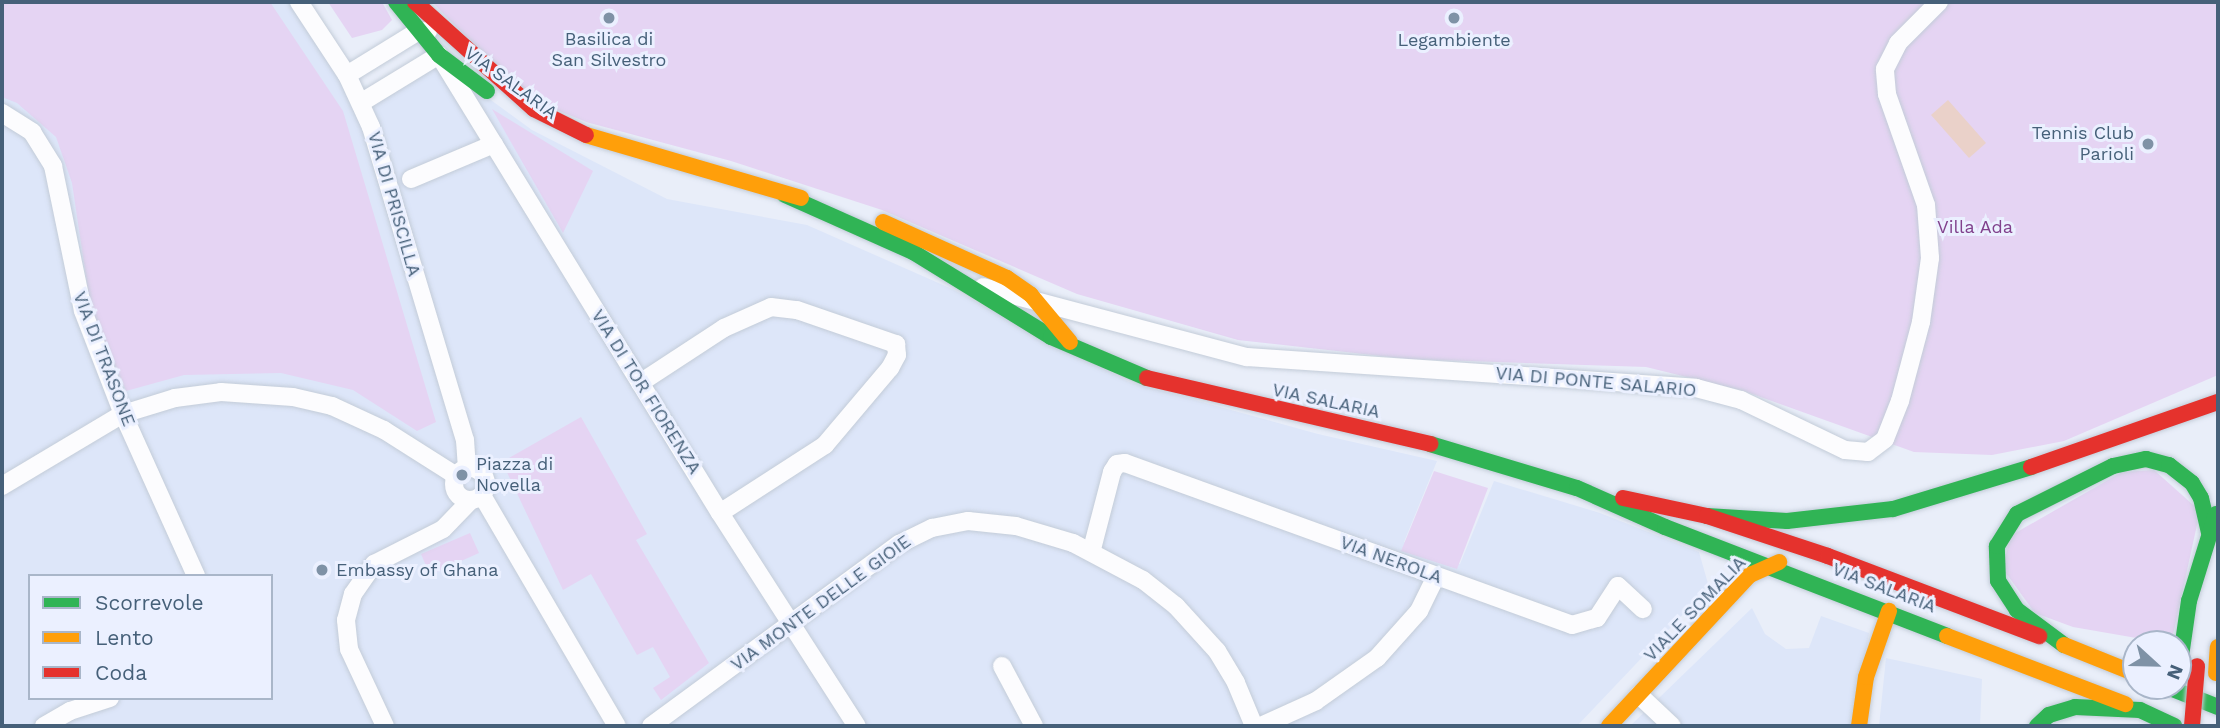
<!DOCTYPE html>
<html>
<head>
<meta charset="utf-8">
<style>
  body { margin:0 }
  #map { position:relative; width:2220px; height:728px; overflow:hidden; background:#e9eef9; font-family:"Work Sans",sans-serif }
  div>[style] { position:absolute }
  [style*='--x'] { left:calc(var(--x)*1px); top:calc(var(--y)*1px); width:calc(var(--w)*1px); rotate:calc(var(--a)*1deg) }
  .residential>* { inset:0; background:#dde6f9 }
  .green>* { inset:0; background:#e5d4f3 }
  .water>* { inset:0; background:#ead1c9 }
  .roads { filter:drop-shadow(0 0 2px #c3ccd8) drop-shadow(0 0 2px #c3ccd8) }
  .street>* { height:18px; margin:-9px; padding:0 9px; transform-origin:9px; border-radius:9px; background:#fcfcfe }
  .street>.ring { margin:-9px; padding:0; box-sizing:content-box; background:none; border:18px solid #fcfcfe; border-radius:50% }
  .fast>* { height:16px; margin:-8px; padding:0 8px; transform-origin:8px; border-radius:8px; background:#30b455 }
  .slow>* { height:16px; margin:-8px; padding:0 8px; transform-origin:8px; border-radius:8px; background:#ff9f0a }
  .jam>* { height:16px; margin:-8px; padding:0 8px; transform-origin:8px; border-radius:8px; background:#e5322d }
  .bridges { filter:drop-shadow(0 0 2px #c4cdd7) drop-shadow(0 0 2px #c4cdd7) }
  .jam-bridge>* { height:16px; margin:-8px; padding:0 8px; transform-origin:8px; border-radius:8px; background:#e5322d }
  .dots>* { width:19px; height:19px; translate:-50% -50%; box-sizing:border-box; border:4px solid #ebf0ff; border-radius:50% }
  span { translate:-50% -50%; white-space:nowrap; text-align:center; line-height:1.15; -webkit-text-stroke:6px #ebf0ff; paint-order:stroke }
  .poi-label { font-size:18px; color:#466079 }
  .right { translate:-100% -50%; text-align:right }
  .left { translate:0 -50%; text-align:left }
  .street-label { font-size:18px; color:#466079 }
  .park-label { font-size:18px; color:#81418d }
  .frame { position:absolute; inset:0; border:4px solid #466079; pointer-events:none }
  .legend { position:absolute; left:28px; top:574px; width:245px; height:126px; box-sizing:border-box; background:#ebf0ff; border:2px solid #a9b6c9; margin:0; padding:9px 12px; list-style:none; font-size:21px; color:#466079 }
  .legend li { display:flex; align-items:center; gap:14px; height:35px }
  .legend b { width:35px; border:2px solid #a9b6c9 }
  .north { position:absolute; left:2122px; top:630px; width:70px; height:70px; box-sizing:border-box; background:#ebf0ff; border:2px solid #a9b6c9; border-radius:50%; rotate:112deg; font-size:19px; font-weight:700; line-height:28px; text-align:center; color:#466079 }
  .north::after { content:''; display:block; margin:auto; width:24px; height:32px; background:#7f92a6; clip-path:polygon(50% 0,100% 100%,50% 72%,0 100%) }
</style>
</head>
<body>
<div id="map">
  <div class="residential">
    <div style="clip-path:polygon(evenodd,2px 2px,305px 2px,295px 9px,356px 108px,436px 60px,532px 130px,667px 199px,807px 225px,952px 289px,1129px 382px,1318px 434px,1437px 461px,1404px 542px,1460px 564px,1494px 481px,1600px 513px,1699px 552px,1709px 587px,1577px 726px,2px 726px,2px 2px,30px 576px,271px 576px,271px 698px,30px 698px,30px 576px)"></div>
    <div style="clip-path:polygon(1752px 608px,1765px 634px,1786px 649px,1809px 648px,1821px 616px,1869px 633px,1853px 726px,1630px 726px)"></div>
    <div style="clip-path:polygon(1886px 658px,1982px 679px,1980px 726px,1879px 726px)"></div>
  </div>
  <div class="green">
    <div style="clip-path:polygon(2px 2px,270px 2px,343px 111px,436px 422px,417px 431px,353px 390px,281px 373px,184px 375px,126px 391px,91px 310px,72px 183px,56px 137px,17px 103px,2px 97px)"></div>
    <div style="clip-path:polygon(328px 2px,382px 2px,392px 20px,382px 30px,352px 38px)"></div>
    <div style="clip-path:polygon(432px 2px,2218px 2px,2218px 375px,2064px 441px,1992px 455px,1914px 452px,1744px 391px,1646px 367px,1408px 359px,1238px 340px,1077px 294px,882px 210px,731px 161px,586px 122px,550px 107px,501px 72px)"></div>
    <div style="clip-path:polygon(492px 109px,593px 171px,563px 233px)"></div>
    <div style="clip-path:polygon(581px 417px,647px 534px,636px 540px,709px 663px,661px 700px,653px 688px,670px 677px,653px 647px,637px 655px,591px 574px,563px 590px,502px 462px)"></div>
    <div style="clip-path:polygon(2154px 470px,2200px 511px,2171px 644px,2073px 627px,2035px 613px,2003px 569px,2010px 536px,2122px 472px)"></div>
    <div style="clip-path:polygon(1434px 471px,1488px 488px,1457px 569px,1401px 551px)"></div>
    <div style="clip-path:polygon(470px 533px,479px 553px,430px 575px,421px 554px)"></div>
  </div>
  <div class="water">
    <div style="clip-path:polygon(1948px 100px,1986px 143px,1969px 158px,1931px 115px)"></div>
  </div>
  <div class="roads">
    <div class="street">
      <div style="--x:299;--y:2;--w:87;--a:56.7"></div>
      <div style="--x:347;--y:75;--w:57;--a:65.2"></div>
      <div style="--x:371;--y:127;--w:327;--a:73.3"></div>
      <div style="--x:465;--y:440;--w:28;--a:86"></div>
      <div style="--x:347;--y:75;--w:82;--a:-31.6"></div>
      <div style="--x:417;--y:32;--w:11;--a:-5"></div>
      <div style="--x:362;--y:102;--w:90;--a:-31.4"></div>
      <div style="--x:439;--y:55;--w:537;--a:58.47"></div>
      <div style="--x:720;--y:513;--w:253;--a:57.3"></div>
      <div style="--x:2;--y:113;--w:36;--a:32"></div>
      <div style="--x:32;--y:132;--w:40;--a:58"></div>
      <div style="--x:53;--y:166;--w:148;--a:78.3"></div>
      <div style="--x:83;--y:311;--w:110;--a:68.8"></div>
      <div style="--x:123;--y:414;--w:178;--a:65.7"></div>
      <div style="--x:411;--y:179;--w:90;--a:-22.9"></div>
      <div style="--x:983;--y:287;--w:273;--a:14.9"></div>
      <div style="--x:1247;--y:357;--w:450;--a:3.9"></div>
      <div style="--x:1696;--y:388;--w:47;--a:14.9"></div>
      <div style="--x:1741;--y:400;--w:115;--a:25.7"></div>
      <div style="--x:1845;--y:450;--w:23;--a:5"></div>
      <div style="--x:1868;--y:452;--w:21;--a:-37"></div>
      <div style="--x:1885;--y:439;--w:41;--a:-68.5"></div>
      <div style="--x:1900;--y:401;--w:82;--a:-75.1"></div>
      <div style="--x:1921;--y:322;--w:65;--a:-82"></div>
      <div style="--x:1930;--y:258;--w:53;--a:-94.3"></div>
      <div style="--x:1926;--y:205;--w:118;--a:-109.4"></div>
      <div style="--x:1887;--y:94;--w:25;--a:-95"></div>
      <div style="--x:1885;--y:69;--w:29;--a:-63"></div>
      <div style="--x:1898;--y:43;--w:58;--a:-45"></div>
      <div style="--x:640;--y:383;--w:100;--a:-33.2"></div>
      <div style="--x:724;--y:328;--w:51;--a:-24.1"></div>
      <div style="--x:771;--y:307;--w:26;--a:7"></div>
      <div style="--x:797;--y:310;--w:105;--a:19"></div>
      <div style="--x:896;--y:344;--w:11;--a:85"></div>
      <div style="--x:897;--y:355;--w:15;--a:118"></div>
      <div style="--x:890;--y:368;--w:101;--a:130.2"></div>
      <div style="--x:825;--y:445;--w:125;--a:147.1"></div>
      <div class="ring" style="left:454px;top:468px;width:14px;height:14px"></div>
      <div style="--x:2;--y:486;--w:141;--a:-30.8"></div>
      <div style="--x:123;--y:414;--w:54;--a:-17.1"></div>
      <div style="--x:175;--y:398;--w:46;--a:-7.4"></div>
      <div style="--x:221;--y:392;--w:72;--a:4"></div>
      <div style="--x:293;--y:397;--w:40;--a:13"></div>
      <div style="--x:332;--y:406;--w:57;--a:24.8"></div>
      <div style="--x:384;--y:430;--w:84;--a:32.4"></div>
      <div style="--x:483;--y:497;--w:265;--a:59.7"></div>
      <div style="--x:1092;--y:549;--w:80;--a:-75.4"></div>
      <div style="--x:1112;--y:472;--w:9;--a:-58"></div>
      <div style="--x:1117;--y:464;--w:8;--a:-7"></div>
      <div style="--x:1125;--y:463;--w:475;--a:19.9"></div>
      <div style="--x:1572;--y:625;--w:26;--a:-16"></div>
      <div style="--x:1597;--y:618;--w:38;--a:-57"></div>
      <div style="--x:1618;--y:586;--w:34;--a:43"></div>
      <div style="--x:1002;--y:666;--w:68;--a:61.9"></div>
      <div style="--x:1639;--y:695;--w:45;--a:43.2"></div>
      <div style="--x:44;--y:726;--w:30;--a:-30"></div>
      <div style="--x:70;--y:711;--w:42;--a:-18"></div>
      <div style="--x:385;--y:726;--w:85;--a:-115.1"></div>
      <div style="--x:349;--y:649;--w:29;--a:-96"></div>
      <div style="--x:346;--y:620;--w:27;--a:-75"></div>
      <div style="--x:353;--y:594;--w:37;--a:-55"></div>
      <div style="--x:374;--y:564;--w:77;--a:-26.9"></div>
      <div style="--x:443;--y:529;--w:40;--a:-46"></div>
      <div style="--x:651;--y:726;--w:308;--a:-36.3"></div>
      <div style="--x:899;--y:544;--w:37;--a:-26"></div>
      <div style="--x:932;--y:528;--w:37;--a:-11"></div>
      <div style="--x:968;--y:521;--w:48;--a:5.9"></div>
      <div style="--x:1016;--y:526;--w:59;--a:16.6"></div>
      <div style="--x:1073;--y:543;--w:79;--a:27.9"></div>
      <div style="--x:1143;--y:580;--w:42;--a:38.2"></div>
      <div style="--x:1176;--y:606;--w:61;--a:47.7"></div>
      <div style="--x:1217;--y:651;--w:37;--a:59"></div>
      <div style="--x:1236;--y:683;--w:47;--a:67.3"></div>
      <div style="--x:1261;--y:726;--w:60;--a:-24.4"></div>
      <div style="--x:1316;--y:701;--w:75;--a:-35.2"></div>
      <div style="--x:1377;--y:658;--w:63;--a:-48.2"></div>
      <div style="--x:1419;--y:611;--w:39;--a:-64"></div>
    </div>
    <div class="fast">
      <div style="--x:396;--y:2;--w:68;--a:50.9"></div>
      <div style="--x:439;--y:55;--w:60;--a:36.9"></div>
      <div style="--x:785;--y:195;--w:140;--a:24"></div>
      <div style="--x:913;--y:252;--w:162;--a:31.6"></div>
      <div style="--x:1051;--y:337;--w:104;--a:23.1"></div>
      <div style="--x:1430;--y:444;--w:153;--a:16.7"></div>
      <div style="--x:1577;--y:488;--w:96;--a:23.9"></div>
      <div style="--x:1665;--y:527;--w:302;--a:21.1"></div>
      <div style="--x:1707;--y:516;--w:80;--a:3.6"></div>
      <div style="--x:1787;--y:521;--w:107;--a:-6.5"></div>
      <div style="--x:1893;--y:509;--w:144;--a:-16.9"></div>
      <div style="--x:2064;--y:645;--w:59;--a:-143.3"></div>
      <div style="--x:2017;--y:610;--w:35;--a:-123"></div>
      <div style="--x:1998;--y:581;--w:35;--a:-92"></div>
      <div style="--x:1997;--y:546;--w:38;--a:-58"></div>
      <div style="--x:2017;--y:514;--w:107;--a:-26.6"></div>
      <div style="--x:2113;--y:466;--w:34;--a:-12"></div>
      <div style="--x:2146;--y:459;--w:24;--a:15"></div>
      <div style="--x:2169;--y:465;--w:29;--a:38"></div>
      <div style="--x:2192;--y:483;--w:17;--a:59"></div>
      <div style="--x:2201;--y:498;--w:35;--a:77"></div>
      <div style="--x:2178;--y:677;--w:77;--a:-81.8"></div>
      <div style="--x:2189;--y:601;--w:91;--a:-72.8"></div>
      <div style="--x:2165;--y:686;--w:57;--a:21.6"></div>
      <div style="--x:2140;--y:710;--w:38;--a:25"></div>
      <div style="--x:2037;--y:726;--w:16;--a:-43"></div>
      <div style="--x:2049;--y:715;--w:27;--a:-17"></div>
      <div style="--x:2075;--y:707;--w:65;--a:2.6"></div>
    </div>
    <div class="slow">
      <div style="--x:586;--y:135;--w:224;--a:16.3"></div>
      <div style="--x:883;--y:222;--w:136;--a:24.3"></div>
      <div style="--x:1007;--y:278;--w:29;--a:35"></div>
      <div style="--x:1031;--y:295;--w:61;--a:50.3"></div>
      <div style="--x:1947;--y:636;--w:191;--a:20.9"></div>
      <div style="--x:2064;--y:645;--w:78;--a:21.9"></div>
      <div style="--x:2216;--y:673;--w:26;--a:-86"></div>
      <div style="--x:1609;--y:726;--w:207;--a:-47"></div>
      <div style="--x:1750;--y:575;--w:32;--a:-24"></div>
      <div style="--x:1859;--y:726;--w:49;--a:-81.9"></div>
      <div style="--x:1866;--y:677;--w:70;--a:-70.8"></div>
    </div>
    <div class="jam">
      <div style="--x:415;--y:2;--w:160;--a:42"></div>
      <div style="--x:534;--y:109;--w:58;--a:26.6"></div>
      <div style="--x:1147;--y:378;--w:291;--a:13.1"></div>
      <div style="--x:2031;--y:467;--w:198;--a:-19.2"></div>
      <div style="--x:1623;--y:498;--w:86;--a:12.1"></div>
      <div style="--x:1707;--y:516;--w:127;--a:18.3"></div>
      <div style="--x:1828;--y:556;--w:226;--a:20.8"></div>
    </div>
  </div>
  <div class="bridges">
    <div class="jam-bridge">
      <div style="--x:2192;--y:726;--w:60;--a:-85.2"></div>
    </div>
  </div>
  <div class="dots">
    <div style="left:609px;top:18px;background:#7f92a6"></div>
    <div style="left:1454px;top:18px;background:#7f92a6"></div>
    <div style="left:2148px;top:144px;background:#7f92a6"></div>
    <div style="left:462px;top:475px;background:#7f92a6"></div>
    <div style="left:322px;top:570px;background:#7f92a6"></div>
  </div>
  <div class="poi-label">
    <span style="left:609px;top:50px">Basilica di<br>San Silvestro</span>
    <span style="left:1454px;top:40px">Legambiente</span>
    <span class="right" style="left:2134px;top:144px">Tennis Club<br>Parioli</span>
    <span class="left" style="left:476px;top:475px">Piazza di<br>Novella</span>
    <span class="left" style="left:336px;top:570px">Embassy of Ghana</span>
  </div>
  <div class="street-label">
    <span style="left:511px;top:83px;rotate:36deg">VIA SALARIA</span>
    <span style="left:394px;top:204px;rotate:74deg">VIA DI PRISCILLA</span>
    <span style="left:104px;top:359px;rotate:69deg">VIA DI TRASONE</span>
    <span style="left:1596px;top:382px;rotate:5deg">VIA DI PONTE SALARIO</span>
    <span style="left:646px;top:392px;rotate:58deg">VIA DI TOR FIORENZA</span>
    <span style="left:1326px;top:401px;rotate:12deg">VIA SALARIA</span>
    <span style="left:1391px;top:560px;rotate:20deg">VIA NEROLA</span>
    <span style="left:1884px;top:588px;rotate:21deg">VIA SALARIA</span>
    <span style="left:821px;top:603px;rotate:-36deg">VIA MONTE DELLE GIOIE</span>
    <span style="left:1695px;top:609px;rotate:-46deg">VIALE SOMALIA</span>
  </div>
  <div class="park-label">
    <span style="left:1975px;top:227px">Villa Ada</span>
  </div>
  <div class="frame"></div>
  <ul class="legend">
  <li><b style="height:9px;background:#30b455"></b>Scorrevole</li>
  <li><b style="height:9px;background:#ff9f0a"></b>Lento</li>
  <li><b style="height:9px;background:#e5322d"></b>Coda</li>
  </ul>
  <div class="north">N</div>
</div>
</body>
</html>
